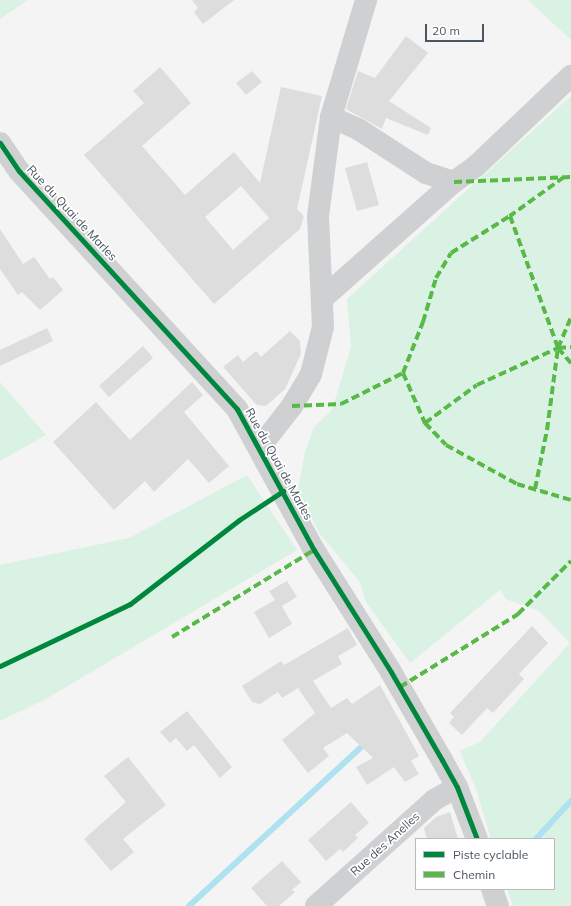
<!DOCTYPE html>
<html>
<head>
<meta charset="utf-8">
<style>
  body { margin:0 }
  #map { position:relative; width:571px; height:906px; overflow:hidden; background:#f4f4f4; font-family:Mulish,sans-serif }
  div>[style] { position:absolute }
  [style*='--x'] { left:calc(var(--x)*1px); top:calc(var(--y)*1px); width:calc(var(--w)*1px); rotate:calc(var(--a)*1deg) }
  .green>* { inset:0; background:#d9f2e3 }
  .stream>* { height:6px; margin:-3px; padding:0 3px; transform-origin:3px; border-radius:3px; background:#aee2f0 }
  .building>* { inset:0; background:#ddddde }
  .minor>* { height:22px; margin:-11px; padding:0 11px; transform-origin:11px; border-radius:11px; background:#ced0d2 }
  .quiet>* { height:4px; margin-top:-2px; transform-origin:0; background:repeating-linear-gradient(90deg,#58b947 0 8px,transparent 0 12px) }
  .cycleway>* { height:5px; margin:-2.5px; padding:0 2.5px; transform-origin:2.5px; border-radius:2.5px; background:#00873e }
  span { translate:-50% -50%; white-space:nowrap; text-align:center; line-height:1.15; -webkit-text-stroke:3.5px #fff; paint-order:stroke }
  .street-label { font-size:12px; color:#4a5661 }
  .legend { position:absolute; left:415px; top:838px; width:140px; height:52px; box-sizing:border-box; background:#fff; border:1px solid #b7bbc0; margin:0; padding:5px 7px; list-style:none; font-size:12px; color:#4a5661 }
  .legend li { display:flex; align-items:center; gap:8px; height:20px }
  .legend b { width:20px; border:1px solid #b7bbc0 }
  .scale { position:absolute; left:425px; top:24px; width:59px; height:18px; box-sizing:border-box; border:2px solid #4a5661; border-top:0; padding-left:5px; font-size:12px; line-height:14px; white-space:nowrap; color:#4a5661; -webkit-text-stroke:3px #fff; paint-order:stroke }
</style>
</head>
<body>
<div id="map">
  <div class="green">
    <div style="clip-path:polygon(0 0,28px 0,0 19px)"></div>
    <div style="clip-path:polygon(528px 0,571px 0,571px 40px)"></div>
    <div style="clip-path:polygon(571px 96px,571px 906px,513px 906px,507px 889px,554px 889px,554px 839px,491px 839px,476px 789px,460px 751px,480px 742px,570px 643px,539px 611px,506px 599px,500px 590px,410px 663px,366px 602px,360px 582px,320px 534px,298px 491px,305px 452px,314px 427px,332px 410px,351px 347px,347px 299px)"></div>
    <div style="clip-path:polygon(0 382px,46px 435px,0 461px)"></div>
    <div style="clip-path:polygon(247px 475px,297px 550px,46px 699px,0 721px,0 565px,129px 538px)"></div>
  </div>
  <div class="stream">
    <div style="--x:536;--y:839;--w:52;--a:-47.4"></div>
    <div style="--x:189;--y:906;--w:242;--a:-42.7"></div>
  </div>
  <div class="building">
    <div style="clip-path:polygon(192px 0,234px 0,203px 24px,194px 12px,198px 8px)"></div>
    <div style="clip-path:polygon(406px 36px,428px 53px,389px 101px,431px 128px,428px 135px,386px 118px,382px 129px,346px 109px,358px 71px,375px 78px)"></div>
    <div style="clip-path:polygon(evenodd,160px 67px,191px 103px,142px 146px,185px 195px,234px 152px,260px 183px,281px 87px,322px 96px,297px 209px,304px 216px,300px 229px,214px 304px,84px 155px,144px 103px,133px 91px,160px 67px,241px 186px,269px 218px,233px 250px,205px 217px,241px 186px)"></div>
    <div style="clip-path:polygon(252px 71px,262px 82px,246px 95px,236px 83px)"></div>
    <div style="clip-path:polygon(367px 162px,379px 205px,357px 211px,345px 168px)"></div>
    <div style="clip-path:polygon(0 229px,23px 264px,34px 257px,50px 279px,53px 277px,63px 290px,40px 310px,22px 292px,18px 295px,0 269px)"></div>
    <div style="clip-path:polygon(47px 328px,53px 341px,0 366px,0 350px)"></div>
    <div style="clip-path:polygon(290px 331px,300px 341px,301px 354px,285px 389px,266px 406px,257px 405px,223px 367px,238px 355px,243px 362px,256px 351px,261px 357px)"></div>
    <div style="clip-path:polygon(143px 346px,153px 358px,109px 397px,99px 386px)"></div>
    <div style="clip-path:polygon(192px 382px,203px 395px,184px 412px,229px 466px,209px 483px,188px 459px,154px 492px,145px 481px,114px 510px,53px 442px,96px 402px,130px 440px)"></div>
    <div style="clip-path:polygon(287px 581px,297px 597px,282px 606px,292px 624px,269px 638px,254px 612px,275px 600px,269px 591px)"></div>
    <div style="clip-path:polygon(532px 626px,548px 643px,519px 674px,524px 679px,493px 713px,487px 708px,462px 735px,449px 723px,454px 717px,450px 713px)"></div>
    <div style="clip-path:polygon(348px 628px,357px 645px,338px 656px,342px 664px,313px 681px,331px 708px,347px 698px,352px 704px,380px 685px,419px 756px,411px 761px,419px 774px,405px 782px,394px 767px,367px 785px,356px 767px,373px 758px,347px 733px,323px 748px,329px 756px,308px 773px,282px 740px,315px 713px,298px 688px,282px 698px,278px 692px,260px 704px,252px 702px,242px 686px,281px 661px,284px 665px)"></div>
    <div style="clip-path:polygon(187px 711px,232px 767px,220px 778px,194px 745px,187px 751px,176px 738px,170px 743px,160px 732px)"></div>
    <div style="clip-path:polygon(128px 757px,166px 805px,123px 839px,134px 852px,111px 871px,84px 839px,126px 802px,104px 776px)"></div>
    <div style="clip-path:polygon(351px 802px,369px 823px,355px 835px,358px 838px,343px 852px,340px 849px,326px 861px,308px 840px)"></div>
    <div style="clip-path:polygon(450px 812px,458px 839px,427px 839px,424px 828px,436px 817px)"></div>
    <div style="clip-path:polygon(282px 861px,301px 882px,292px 890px,295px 892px,279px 906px,267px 906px,251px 888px)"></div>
  </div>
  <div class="minor">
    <div style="--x:331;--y:117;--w:30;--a:24"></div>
    <div style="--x:358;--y:129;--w:81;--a:32.9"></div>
    <div style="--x:426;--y:173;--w:29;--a:18"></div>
    <div style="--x:0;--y:143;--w:34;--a:56"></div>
    <div style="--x:19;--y:171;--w:323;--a:47.5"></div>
    <div style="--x:237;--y:409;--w:161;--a:61.4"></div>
    <div style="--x:314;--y:550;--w:144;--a:57.7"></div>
    <div style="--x:391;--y:672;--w:102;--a:59.9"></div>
    <div style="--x:442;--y:760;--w:31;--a:61"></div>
    <div style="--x:457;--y:787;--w:56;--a:69"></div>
    <div style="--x:322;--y:299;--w:176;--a:-41.6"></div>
    <div style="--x:454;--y:182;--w:27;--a:-36"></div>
    <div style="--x:476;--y:166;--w:131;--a:-43.5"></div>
    <div style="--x:260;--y:447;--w:52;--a:-52"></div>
    <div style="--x:292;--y:406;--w:37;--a:-59"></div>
    <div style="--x:311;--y:374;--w:49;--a:-75.7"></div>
    <div style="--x:323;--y:327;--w:111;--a:-92.6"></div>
    <div style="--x:318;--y:216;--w:100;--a:-82.5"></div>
    <div style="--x:331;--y:117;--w:122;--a:-73.3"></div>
    <div style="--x:492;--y:889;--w:18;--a:71"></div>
    <div style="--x:316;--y:906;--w:159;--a:-41.9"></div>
    <div style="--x:434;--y:800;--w:26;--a:-29"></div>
  </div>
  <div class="quiet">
    <div style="--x:564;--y:177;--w:67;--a:144.2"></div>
    <div style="--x:510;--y:216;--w:140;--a:70"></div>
    <div style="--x:558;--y:348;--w:20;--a:49"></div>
    <div style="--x:454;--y:182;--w:117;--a:-2.4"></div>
    <div style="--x:403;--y:373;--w:55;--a:66.3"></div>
    <div style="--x:425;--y:423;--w:30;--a:46"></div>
    <div style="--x:446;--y:445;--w:81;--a:28.8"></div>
    <div style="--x:517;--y:484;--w:56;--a:16.5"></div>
    <div style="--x:292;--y:406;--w:49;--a:-2.3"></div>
    <div style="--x:341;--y:404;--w:69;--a:-26.6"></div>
    <div style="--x:403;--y:373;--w:55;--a:-68.6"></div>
    <div style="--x:423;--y:322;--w:46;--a:-73.5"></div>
    <div style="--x:436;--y:278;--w:29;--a:-59"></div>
    <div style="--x:451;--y:253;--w:70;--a:-32.1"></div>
    <div style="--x:425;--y:423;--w:64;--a:-36.2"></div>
    <div style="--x:477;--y:385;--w:89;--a:-24.6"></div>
    <div style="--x:558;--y:348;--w:13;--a:-4"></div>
    <div style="--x:535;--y:489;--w:60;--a:-78.5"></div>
    <div style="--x:547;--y:430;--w:83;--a:-82.4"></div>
    <div style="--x:558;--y:348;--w:33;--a:-67"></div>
    <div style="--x:172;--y:637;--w:167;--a:-31.5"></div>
    <div style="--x:400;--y:687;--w:139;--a:-31.7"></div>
    <div style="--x:518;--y:614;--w:75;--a:-45"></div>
  </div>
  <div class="cycleway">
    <div style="--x:0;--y:143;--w:34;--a:56"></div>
    <div style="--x:19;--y:171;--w:323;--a:47.5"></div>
    <div style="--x:237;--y:409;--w:161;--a:61.4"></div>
    <div style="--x:314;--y:550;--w:144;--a:57.7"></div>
    <div style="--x:391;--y:672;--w:102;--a:59.9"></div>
    <div style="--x:442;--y:760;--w:31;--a:61"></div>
    <div style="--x:457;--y:787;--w:56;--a:69"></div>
    <div style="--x:0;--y:666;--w:144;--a:-25.5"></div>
    <div style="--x:130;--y:604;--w:138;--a:-37.6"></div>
    <div style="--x:239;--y:520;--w:53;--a:-33.4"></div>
  </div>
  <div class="street-label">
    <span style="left:72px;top:213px;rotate:47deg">Rue du Quai de Marles</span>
    <span style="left:279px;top:464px;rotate:61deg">Rue du Quai de Marles</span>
    <span style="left:385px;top:844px;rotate:-42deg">Rue des Anelles</span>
  </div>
  <ul class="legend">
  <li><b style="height:5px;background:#00873e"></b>Piste cyclable</li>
  <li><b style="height:5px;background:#58b947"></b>Chemin</li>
  </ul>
  <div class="scale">20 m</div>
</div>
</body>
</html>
